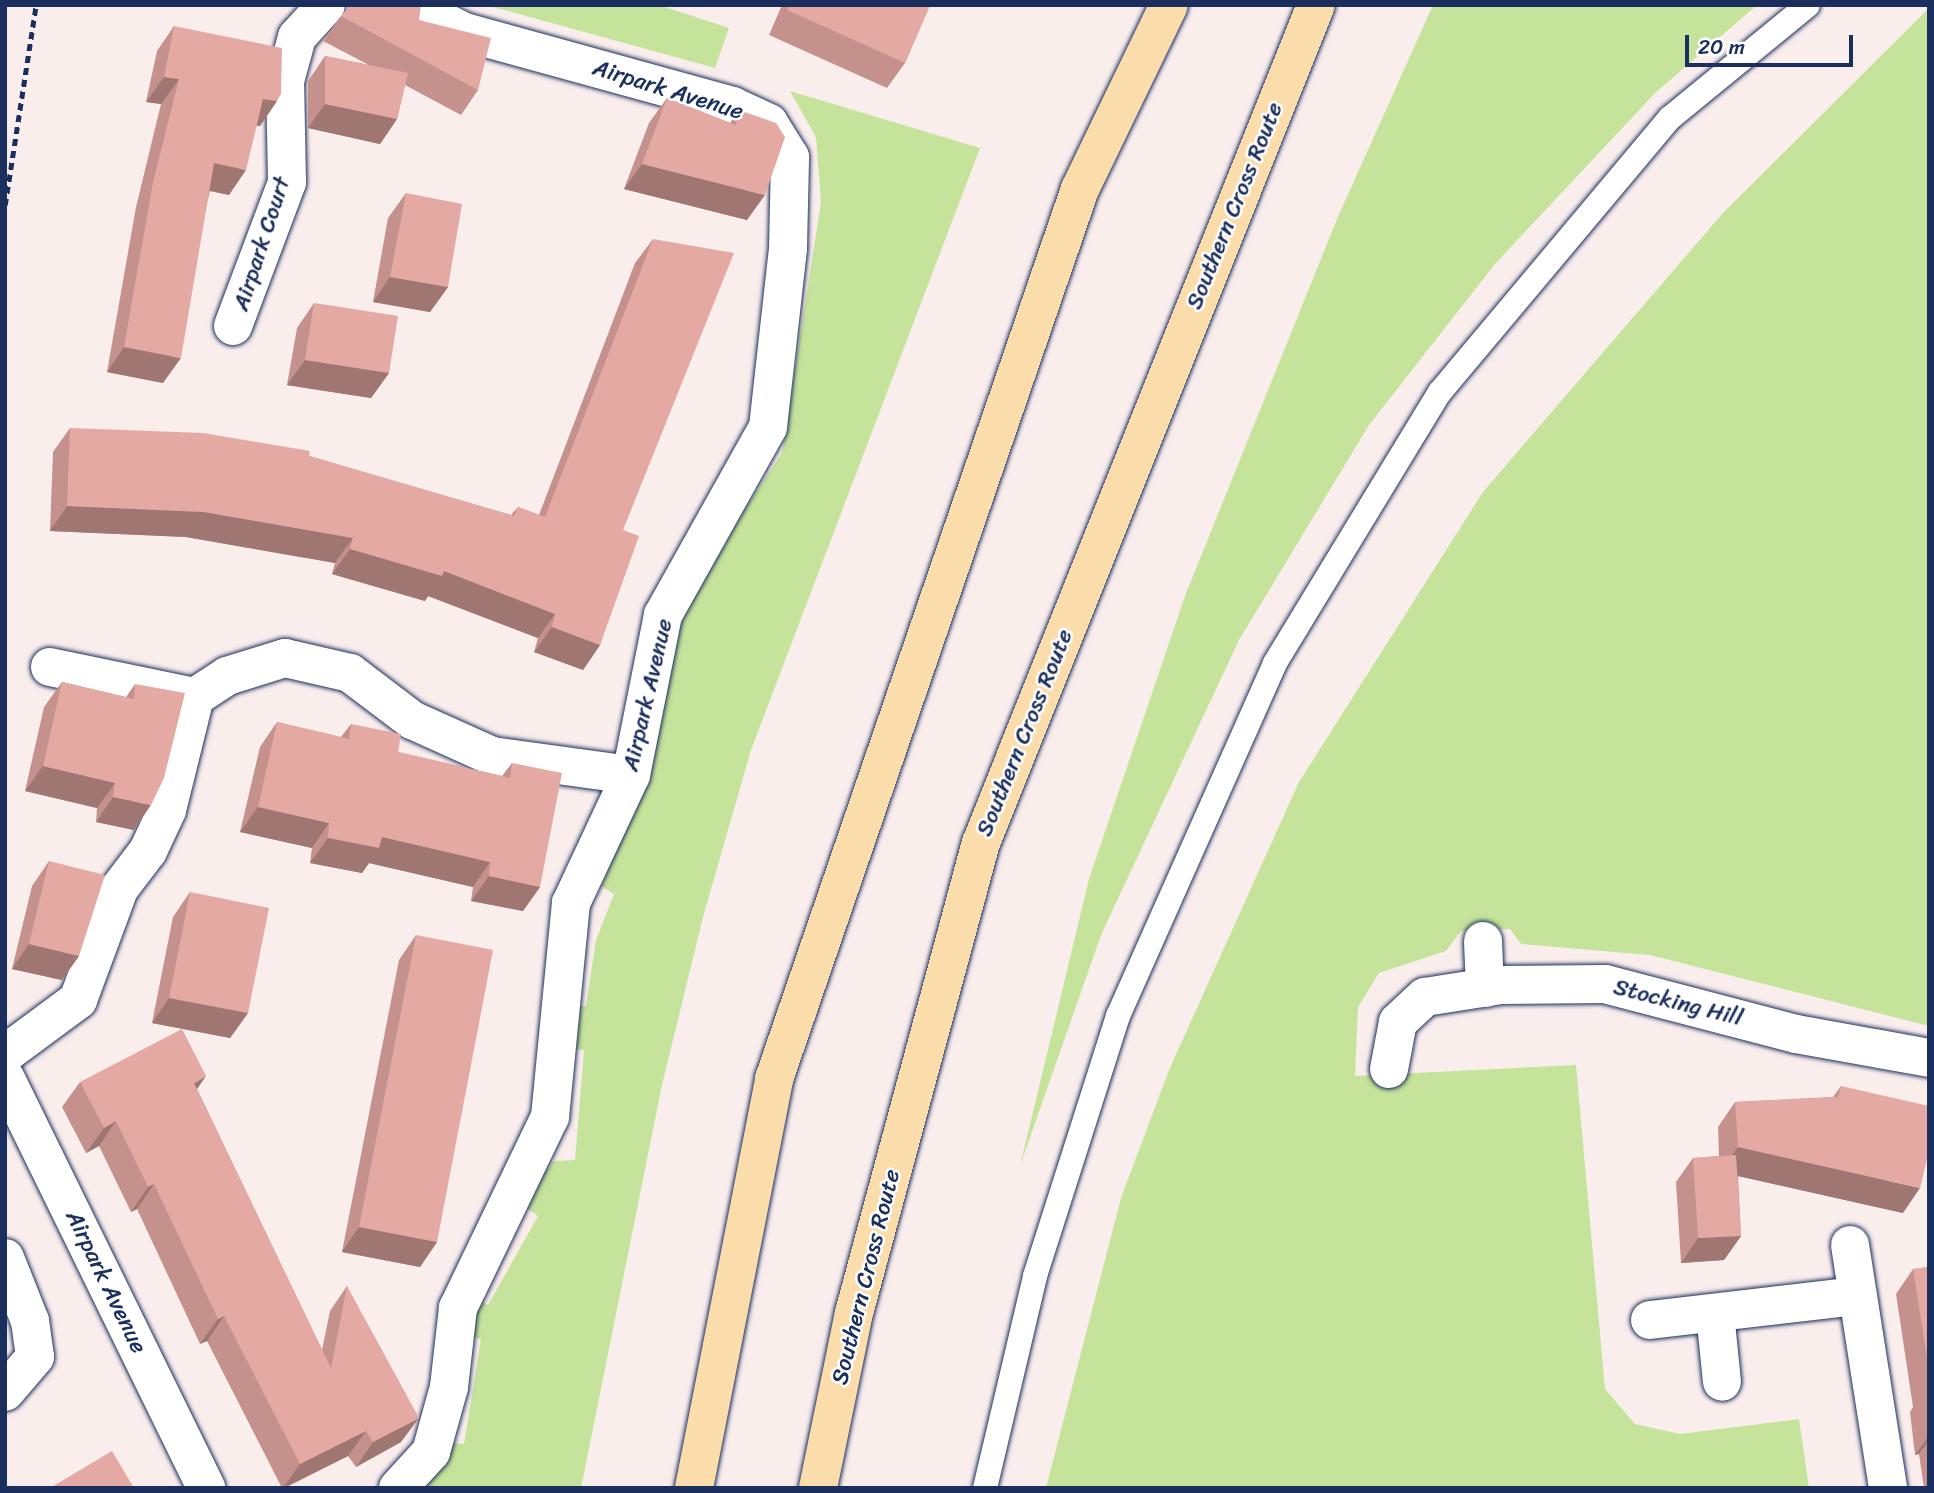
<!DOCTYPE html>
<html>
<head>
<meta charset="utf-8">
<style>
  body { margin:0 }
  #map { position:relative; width:1934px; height:1493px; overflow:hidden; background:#faeeed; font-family:Sriracha,sans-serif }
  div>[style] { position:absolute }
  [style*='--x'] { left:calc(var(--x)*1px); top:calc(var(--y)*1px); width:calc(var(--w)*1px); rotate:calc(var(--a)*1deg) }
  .green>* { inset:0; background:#c5e39a }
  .path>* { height:4.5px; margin-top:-2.25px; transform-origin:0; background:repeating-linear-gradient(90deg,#1b2f5e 0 7px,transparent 0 12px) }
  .roads { filter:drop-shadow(0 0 2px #1b2f5e) drop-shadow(0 0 2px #1b2f5e) }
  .lane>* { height:24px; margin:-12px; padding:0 12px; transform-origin:12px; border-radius:12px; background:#fff }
  .street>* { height:38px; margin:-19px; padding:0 19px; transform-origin:19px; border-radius:19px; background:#fff }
  .highway>* { height:38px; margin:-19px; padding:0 19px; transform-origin:19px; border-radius:19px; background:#fbddab }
  .wall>* { inset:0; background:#c4918c }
  .shaded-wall>* { inset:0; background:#a07672 }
  .building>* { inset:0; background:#e4a9a3 }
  span { translate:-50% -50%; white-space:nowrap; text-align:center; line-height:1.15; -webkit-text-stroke:5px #fff; paint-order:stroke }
  .street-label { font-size:23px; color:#1b2f5e }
  .frame { position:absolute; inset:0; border:7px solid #1b2f5e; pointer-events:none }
  .scale { position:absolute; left:1685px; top:35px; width:168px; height:32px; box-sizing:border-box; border:4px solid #1b2f5e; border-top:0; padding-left:9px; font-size:21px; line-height:24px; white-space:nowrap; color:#1b2f5e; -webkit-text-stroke:5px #fff; paint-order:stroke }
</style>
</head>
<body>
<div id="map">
  <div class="green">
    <div style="clip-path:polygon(486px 5px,659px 5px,729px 28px,715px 68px)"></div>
    <div style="clip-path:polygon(1433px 5px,1757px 5px,1655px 93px,1495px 264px,1369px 425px,1239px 640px,1101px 935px,1020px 1166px,1089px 879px,1185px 596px,1337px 219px)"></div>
    <div style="clip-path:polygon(1929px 8px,1929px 1026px,1650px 955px,1521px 944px,1510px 929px,1461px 931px,1446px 951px,1379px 973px,1358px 1007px,1355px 1076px,1576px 1065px,1605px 1389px,1635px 1424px,1680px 1434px,1799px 1419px,1809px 1488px,1046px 1488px,1121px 1198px,1169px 1070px,1299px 782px,1483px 492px,1722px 214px)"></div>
    <div style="clip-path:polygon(790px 91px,980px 148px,751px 750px,703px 917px,662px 1085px,581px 1488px,422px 1488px,445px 1442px,464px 1444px,481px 1339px,463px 1336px,472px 1297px,488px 1305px,538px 1216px,524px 1206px,525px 1198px,554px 1161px,575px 1160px,584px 1050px,569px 1049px,570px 1006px,586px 1006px,596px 940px,614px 894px,601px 886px,644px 787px,674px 616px,782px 453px,821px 202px,816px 137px)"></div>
  </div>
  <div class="path">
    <div style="--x:5;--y:205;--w:202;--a:-81.2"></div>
  </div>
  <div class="roads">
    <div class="lane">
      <div style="--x:985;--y:1488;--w:218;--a:-76.7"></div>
      <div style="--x:1035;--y:1276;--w:273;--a:-72.3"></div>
      <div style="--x:1118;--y:1016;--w:386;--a:-66"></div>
      <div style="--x:1275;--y:663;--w:317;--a:-58.7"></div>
      <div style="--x:1440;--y:392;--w:358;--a:-50"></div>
      <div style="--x:1670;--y:118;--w:178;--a:-39.3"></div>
    </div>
    <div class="street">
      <div style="--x:233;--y:326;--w:154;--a:-69.4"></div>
      <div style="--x:287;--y:182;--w:101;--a:-91.1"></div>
      <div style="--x:285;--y:81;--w:46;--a:-74.7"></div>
      <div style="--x:297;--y:37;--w:43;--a:-47.8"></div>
      <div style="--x:50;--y:667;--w:148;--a:11.7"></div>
      <div style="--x:195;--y:697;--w:38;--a:-33"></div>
      <div style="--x:227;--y:676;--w:61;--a:-17.2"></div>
      <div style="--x:285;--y:658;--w:67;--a:13"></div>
      <div style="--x:350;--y:673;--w:78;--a:37.2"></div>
      <div style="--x:412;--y:720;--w:88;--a:24.2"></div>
      <div style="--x:492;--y:756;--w:140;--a:7.8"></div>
      <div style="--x:1483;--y:941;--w:47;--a:87.6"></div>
      <div style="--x:5;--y:1054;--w:91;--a:-36.5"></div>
      <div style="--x:78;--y:1000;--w:118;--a:-69.7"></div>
      <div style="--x:119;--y:889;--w:48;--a:-52.7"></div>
      <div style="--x:148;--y:851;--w:45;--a:-65.1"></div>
      <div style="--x:167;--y:810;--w:116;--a:-76.1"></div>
      <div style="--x:1389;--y:1069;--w:48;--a:-79.2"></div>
      <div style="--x:1398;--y:1022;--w:37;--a:-43"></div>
      <div style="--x:1425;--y:997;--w:77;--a:-9"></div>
      <div style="--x:1501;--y:985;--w:104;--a:-0.6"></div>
      <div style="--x:1605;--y:984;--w:197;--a:14.7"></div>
      <div style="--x:1796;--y:1034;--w:135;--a:10.2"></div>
      <div style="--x:5;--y:1077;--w:458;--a:63.9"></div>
      <div style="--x:1850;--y:1245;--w:246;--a:81.1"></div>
      <div style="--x:5;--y:1258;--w:68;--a:68.4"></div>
      <div style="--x:30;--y:1321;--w:36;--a:82"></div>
      <div style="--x:35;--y:1357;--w:46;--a:130.6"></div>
      <div style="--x:1715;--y:1313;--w:69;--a:84.2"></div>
      <div style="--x:1650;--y:1320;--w:209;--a:-6.6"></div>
      <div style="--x:398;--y:1488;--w:49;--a:-47.5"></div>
      <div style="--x:431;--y:1452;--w:67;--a:-74.5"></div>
      <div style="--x:449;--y:1387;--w:80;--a:-83.5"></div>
      <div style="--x:458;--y:1308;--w:212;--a:-64.3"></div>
      <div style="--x:550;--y:1117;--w:215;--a:-84.4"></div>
      <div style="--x:571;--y:903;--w:141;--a:-64.9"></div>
      <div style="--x:631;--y:775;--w:163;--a:-78.7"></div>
      <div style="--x:663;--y:615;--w:215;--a:-60.8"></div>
      <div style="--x:768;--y:427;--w:180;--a:-83.6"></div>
      <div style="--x:788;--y:248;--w:91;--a:-88.7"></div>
      <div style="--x:790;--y:157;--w:40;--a:-122"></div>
      <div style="--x:769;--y:123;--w:40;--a:-155"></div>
      <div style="--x:733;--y:106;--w:279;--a:-164.6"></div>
      <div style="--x:464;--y:32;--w:28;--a:-153"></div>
      <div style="--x:439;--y:19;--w:18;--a:-128"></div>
    </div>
    <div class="highway">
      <div style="--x:694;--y:1488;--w:417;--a:-78.9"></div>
      <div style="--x:774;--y:1079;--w:941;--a:-71.03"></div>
      <div style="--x:1080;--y:189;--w:204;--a:-64.2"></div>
      <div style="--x:818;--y:1488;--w:179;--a:-78.4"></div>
      <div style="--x:854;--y:1313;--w:487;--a:-74.9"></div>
      <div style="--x:981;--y:843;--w:902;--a:-68.21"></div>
    </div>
  </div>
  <div class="wall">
    <div style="clip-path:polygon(782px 5px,930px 5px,905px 63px,887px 88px,769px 35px)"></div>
    <div style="clip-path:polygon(341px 16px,419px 20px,478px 90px,461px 115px,405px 85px,397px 119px,380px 144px,308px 128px,308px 81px,325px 56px,369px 65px,323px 41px)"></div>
    <div style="clip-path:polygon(174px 26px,277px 101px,260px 126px,257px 125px,229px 195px,210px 191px,163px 383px,107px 372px,136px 207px,161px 104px,146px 102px,157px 51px)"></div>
    <div style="clip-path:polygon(667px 98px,730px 123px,739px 110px,747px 220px,624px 189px,649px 123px)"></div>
    <div style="clip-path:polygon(406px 193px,448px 287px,430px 312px,373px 302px,388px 218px)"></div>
    <div style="clip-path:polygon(653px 239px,623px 530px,600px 645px,583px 670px,534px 652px,538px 638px,428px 596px,425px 601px,332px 574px,335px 563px,186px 537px,50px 531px,53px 452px,70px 428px,309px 456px,511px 515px,518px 507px,539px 515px,635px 263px)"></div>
    <div style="clip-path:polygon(314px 303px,389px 373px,371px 398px,287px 385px,297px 328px)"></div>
    <div style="clip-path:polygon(62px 682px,126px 697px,135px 684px,134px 830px,96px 822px,97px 808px,25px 791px,44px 707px)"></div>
    <div style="clip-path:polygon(277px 722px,341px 737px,351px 724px,398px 752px,502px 776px,512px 763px,540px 887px,523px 911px,471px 901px,473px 887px,369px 863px,362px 873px,310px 863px,312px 848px,240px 832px,260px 747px)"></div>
    <div style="clip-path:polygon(49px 861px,79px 956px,62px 980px,12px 969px,32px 886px)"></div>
    <div style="clip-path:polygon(190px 892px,248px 1013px,230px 1038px,152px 1023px,173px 917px)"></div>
    <div style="clip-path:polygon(416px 935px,437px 1242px,420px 1267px,342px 1252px,399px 960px)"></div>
    <div style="clip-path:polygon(80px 1082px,197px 1089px,322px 1350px,330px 1311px,347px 1286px,401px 1442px,356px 1467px,348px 1456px,285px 1488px,282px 1488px,207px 1341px,200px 1344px,137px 1209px,131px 1212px,99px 1146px,86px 1153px,62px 1107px)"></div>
    <div style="clip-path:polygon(1841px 1086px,1903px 1213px,1738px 1176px,1741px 1236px,1724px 1260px,1681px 1263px,1676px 1182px,1693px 1158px,1719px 1156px,1718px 1127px,1735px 1102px,1833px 1097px)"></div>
    <div style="clip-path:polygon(1929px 1267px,1929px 1488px,1924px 1488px,1919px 1454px,1915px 1455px,1910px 1412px,1913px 1407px,1896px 1294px,1913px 1269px)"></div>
  </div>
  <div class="shaded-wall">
    <div style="clip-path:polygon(164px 77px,179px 79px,161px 104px,146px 102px)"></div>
    <div style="clip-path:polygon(263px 99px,277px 101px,260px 126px,246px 124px)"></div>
    <div style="clip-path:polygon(325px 104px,397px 119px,380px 144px,308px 128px)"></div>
    <div style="clip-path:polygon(214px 163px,246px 170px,229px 195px,197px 188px)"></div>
    <div style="clip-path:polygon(642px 164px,765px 195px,747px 220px,624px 189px)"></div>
    <div style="clip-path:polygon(390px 277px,448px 287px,430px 312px,373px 302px)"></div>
    <div style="clip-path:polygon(124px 347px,181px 358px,163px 383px,107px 372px)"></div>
    <div style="clip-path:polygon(305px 360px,389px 373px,371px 398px,287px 385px)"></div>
    <div style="clip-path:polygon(67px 506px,204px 512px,353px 538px,335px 563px,186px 537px,50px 531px)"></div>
    <div style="clip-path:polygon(350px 549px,444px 571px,555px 614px,538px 638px,428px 596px,425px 601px,332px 574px)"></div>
    <div style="clip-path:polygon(552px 627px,600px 645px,583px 670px,534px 652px)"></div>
    <div style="clip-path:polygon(43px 766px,115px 783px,97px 808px,25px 791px)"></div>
    <div style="clip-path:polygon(113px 797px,151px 805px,134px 830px,96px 822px)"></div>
    <div style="clip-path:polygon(258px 807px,329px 823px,312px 848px,240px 832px)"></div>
    <div style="clip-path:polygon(382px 837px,490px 862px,473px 887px,369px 863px,362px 873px,310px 863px,328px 838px)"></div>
    <div style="clip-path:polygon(489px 876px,540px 887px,523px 911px,471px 901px)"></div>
    <div style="clip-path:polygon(29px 944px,79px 956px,62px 980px,12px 969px)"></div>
    <div style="clip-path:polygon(169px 998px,248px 1013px,230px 1038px,152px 1023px)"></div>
    <div style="clip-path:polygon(206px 1076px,189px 1101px,194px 1083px)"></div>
    <div style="clip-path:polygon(116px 1121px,99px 1146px,86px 1153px,104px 1128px)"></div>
    <div style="clip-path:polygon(1738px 1147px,1920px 1188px,1903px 1213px,1720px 1172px)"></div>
    <div style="clip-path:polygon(154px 1184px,137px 1209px,131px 1212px,148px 1187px)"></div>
    <div style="clip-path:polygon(359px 1227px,437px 1242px,420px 1267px,342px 1252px)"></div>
    <div style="clip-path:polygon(1741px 1236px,1724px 1260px,1681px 1263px,1698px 1238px)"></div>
    <div style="clip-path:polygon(224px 1316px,207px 1341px,200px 1344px,218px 1319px)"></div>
    <div style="clip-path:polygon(419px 1418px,401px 1442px,356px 1467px,373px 1442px)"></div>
    <div style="clip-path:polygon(366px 1431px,348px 1456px,283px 1488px,300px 1464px)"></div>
    <div style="clip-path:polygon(1929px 1436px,1929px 1440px,1919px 1454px,1915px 1455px)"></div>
  </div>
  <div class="building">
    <div style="clip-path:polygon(350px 5px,421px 5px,419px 20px,491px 38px,478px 90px,341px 16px)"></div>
    <div style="clip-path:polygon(789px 5px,930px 5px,905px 63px,787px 10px)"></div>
    <div style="clip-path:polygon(174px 26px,282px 48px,281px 94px,277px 101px,263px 99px,246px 170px,214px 163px,181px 358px,124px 347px,153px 182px,179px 79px,164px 77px)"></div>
    <div style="clip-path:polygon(325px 56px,408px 73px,397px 119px,325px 104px)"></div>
    <div style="clip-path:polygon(667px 98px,736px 125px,739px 110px,776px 123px,785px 137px,765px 195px,642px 164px)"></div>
    <div style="clip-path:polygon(406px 193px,462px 204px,448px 287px,390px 277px)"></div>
    <div style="clip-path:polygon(653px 239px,734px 253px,623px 530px,639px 536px,600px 645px,552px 627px,555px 614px,444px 571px,442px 576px,350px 549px,353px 538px,204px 512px,67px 506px,70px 428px,203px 433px,310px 451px,309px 456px,514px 516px,518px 507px,545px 517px)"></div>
    <div style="clip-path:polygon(314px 303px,398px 316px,389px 373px,305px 360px)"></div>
    <div style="clip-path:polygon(62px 682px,134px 699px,135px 684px,185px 693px,164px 778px,151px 805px,113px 797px,115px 783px,43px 766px)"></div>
    <div style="clip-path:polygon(277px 722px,349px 739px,351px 724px,401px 734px,398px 752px,510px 778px,512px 763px,562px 773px,540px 887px,489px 876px,490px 862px,382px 837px,379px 848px,328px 838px,329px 823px,258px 807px)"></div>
    <div style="clip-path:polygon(49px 861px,105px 875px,79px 956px,29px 944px)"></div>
    <div style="clip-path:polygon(190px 892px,269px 908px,248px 1013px,169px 998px)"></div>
    <div style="clip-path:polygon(416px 935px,493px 950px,437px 1242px,359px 1227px)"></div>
    <div style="clip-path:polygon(182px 1029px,206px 1076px,194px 1083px,331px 1368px,347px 1286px,419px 1418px,373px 1442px,366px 1431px,300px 1464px,224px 1316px,218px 1319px,154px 1184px,148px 1187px,116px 1121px,104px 1128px,80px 1082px)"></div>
    <div style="clip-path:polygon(1841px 1086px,1929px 1106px,1929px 1151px,1920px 1188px,1738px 1147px,1735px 1102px,1838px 1097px)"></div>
    <div style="clip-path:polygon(1736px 1155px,1741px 1236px,1698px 1238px,1693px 1158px)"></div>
    <div style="clip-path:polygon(1929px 1267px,1929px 1370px,1913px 1269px)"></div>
    <div style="clip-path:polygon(112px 1451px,134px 1488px,50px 1488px)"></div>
  </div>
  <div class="street-label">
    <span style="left:668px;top:90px;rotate:17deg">Airpark Avenue</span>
    <span style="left:1235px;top:206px;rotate:-68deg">Southern Cross Route</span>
    <span style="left:262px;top:244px;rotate:-72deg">Airpark Court</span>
    <span style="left:648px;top:695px;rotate:-77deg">Airpark Avenue</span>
    <span style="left:1025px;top:733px;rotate:-68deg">Southern Cross Route</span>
    <span style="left:1678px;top:1003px;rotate:14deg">Stocking Hill</span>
    <span style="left:866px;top:1277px;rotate:-76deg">Southern Cross Route</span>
    <span style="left:106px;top:1282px;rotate:64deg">Airpark Avenue</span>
  </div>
  <div class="frame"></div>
  <div class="scale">20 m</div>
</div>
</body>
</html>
